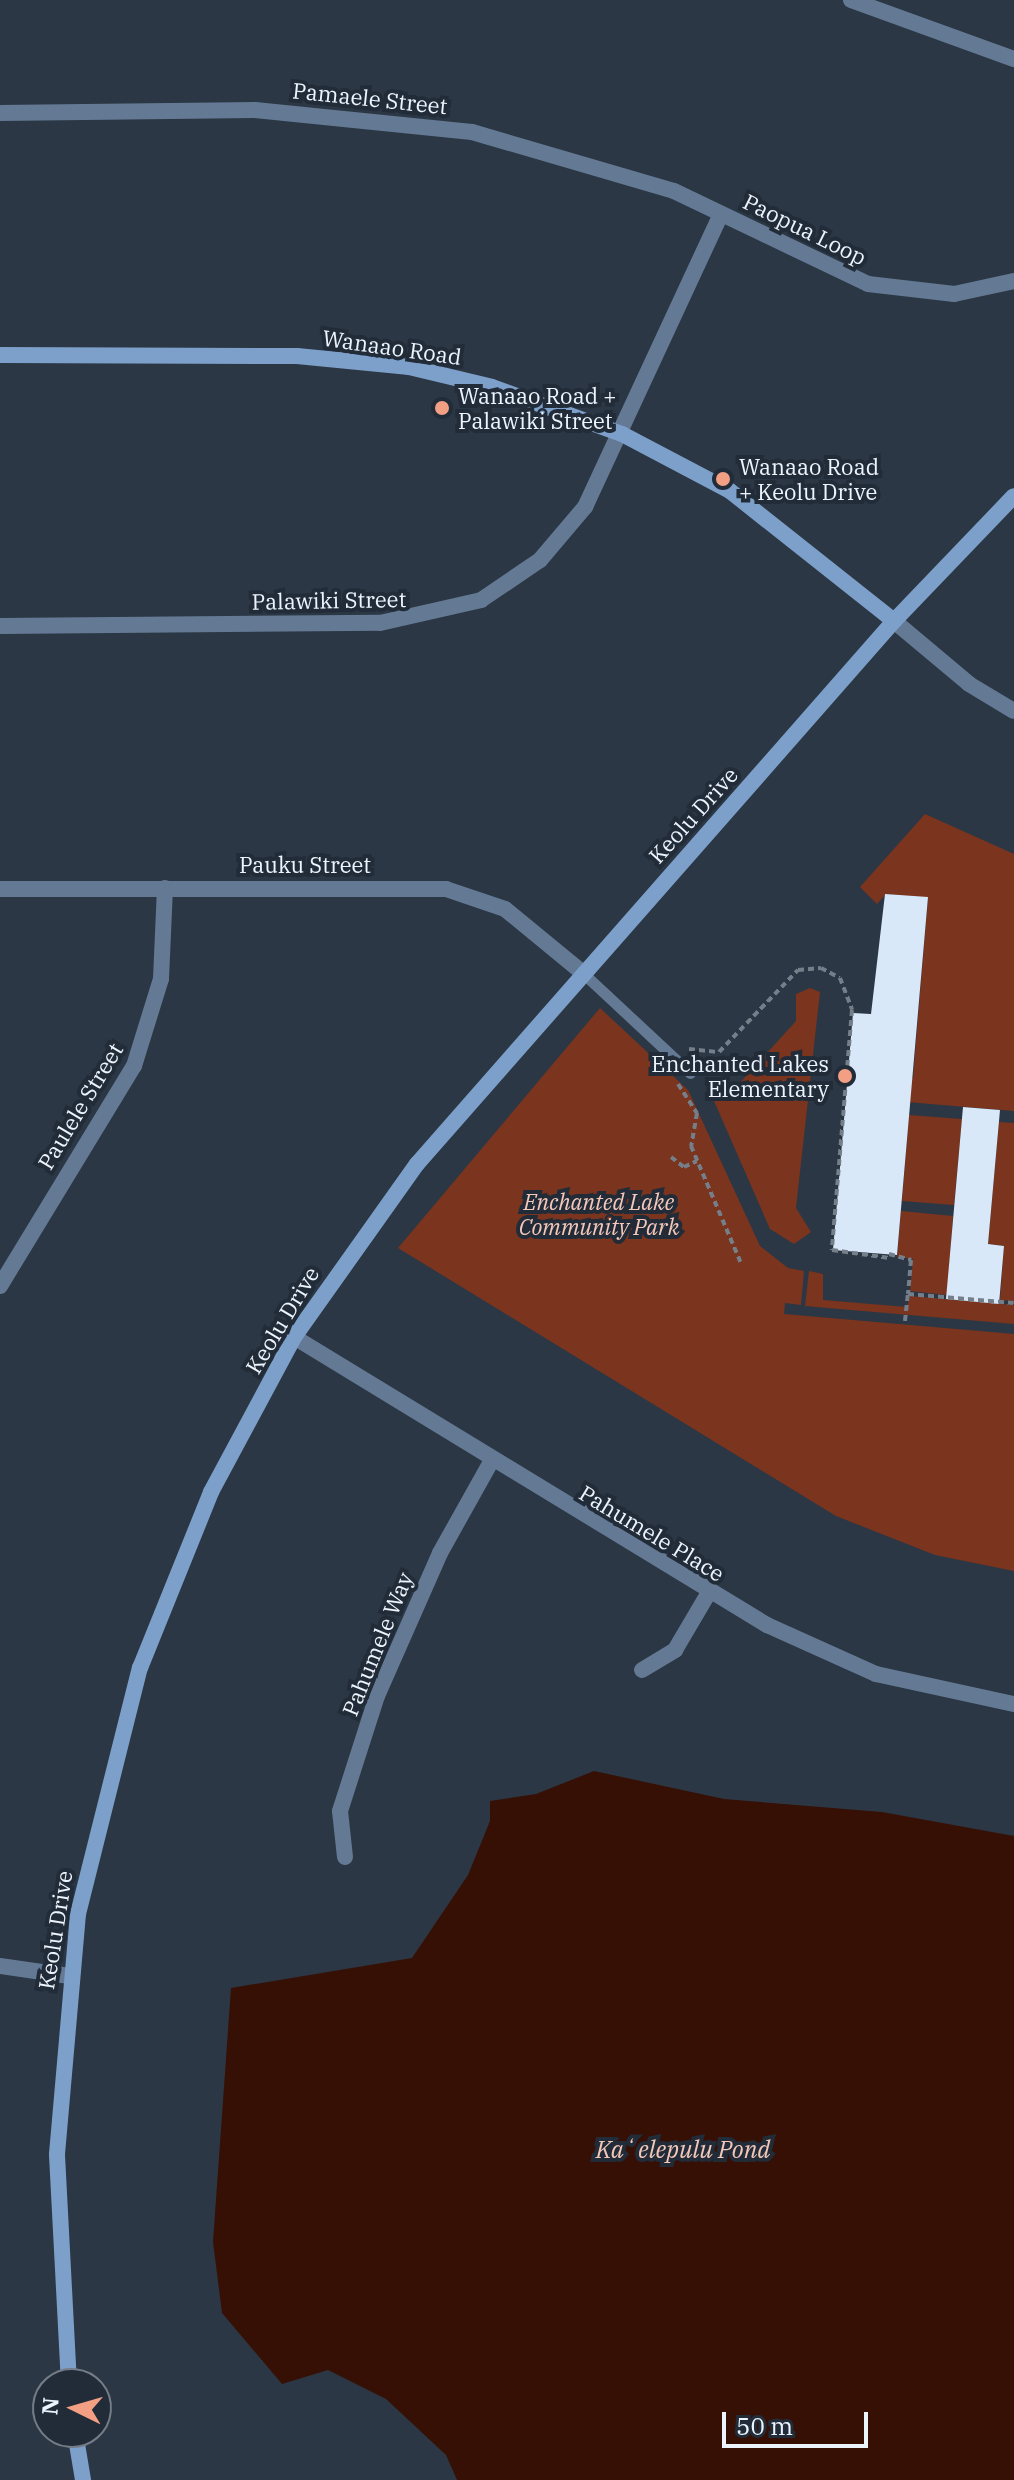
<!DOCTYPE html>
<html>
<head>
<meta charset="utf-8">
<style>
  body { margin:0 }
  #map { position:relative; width:1014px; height:2480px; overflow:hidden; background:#2b3744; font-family:"IBM Plex Serif",serif }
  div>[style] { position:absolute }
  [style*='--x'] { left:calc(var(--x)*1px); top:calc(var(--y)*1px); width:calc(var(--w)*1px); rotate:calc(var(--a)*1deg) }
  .green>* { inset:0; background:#7b341d }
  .water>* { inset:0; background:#361005 }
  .building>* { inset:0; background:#d9e8f9 }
  .path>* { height:4px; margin-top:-2px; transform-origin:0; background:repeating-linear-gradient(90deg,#747f8a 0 6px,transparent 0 10px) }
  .lane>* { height:11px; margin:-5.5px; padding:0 5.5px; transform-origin:5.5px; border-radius:5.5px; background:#647a94 }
  .street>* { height:16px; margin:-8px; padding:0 8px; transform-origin:8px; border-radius:8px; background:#647a94 }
  .secondary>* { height:16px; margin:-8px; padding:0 8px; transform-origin:8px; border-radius:8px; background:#7da0ca }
  .dots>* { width:22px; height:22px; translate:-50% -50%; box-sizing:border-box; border:4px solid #222c39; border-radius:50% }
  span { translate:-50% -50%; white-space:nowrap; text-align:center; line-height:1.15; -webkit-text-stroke:8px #222c39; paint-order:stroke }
  .street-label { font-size:22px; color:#ecf4fd }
  .poi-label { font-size:22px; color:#ecf4fd }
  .left { translate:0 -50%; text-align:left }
  .right { translate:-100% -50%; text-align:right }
  .park-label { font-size:22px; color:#f5c8ba; font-style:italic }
  .water-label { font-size:24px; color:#f4c8b9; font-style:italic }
  .north { position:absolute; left:32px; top:2368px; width:80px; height:80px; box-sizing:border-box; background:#222c39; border:2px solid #737c87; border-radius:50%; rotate:275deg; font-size:22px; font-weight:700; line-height:32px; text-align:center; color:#ecf4fd }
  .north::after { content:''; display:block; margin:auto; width:28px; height:36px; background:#f39f84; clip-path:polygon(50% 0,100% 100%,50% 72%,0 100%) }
  .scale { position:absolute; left:722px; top:2412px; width:146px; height:36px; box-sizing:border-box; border:4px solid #ecf4fd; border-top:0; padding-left:10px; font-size:24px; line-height:28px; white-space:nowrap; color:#ecf4fd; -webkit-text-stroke:6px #222c39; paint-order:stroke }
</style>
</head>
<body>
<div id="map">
  <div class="green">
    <div style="clip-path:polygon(925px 814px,1014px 854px,1014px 1111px,859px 1098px,861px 1074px,913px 1078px,928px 898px,886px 894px,877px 904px,860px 887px)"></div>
    <div style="clip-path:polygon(810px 988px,820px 992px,796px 1208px,811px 1232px,794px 1244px,770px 1229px,714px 1101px,727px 1097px,796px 1021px,796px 994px)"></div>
    <div style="clip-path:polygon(600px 1008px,688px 1090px,760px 1246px,788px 1268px,804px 1271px,801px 1305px,785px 1303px,784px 1314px,1014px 1334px,1014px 1571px,935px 1555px,836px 1516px,398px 1248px)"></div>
    <div style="clip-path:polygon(909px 1115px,962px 1119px,954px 1205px,902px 1201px)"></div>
    <div style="clip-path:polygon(999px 1122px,1014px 1123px,1014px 1301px,1000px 1300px,1004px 1246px,988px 1244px)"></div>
    <div style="clip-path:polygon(901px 1211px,953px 1216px,947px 1295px,910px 1291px,913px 1259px,897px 1257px)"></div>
    <div style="clip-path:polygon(809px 1271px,823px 1274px,823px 1300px,907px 1307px,910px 1296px,1014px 1305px,1014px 1324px,805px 1306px)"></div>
  </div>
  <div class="water">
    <div style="clip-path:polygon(594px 1771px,724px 1799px,882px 1812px,1014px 1836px,1014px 2480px,457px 2480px,446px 2455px,386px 2399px,328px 2370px,282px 2384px,222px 2313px,213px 2242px,231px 1988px,412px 1958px,468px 1875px,490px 1821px,490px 1801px,536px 1794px)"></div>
  </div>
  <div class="building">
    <div style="clip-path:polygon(885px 894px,928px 897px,897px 1255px,833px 1250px,853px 1013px,871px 1014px)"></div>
    <div style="clip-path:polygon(963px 1107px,1000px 1110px,988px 1244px,1004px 1246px,999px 1304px,946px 1299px)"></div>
  </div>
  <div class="path">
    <div style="--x:689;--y:1049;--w:30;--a:6"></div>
    <div style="--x:719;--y:1052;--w:114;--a:-46.1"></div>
    <div style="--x:798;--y:970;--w:23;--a:-5"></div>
    <div style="--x:821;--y:968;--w:21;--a:28"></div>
    <div style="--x:840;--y:978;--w:34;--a:69"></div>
    <div style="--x:852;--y:1010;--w:241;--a:94.8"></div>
    <div style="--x:832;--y:1250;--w:58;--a:8"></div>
    <div style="--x:678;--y:1084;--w:35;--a:57"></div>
    <div style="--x:697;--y:1113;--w:34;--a:100"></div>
    <div style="--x:691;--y:1146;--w:127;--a:66.9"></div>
    <div style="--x:770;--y:1097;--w:33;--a:3"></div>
    <div style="--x:671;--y:1157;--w:16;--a:38"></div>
    <div style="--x:684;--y:1167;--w:14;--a:-25"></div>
    <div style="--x:889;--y:1254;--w:23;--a:15"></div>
    <div style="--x:911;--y:1260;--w:34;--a:95"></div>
    <div style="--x:905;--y:1321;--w:27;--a:-84"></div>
    <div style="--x:908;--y:1294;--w:106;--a:4.9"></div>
  </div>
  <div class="lane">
    <div style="--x:584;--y:974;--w:145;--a:43"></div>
  </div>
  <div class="street">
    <div style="--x:851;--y:0;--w:173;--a:19.9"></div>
    <div style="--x:0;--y:113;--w:255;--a:-0.7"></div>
    <div style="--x:255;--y:110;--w:218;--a:5.8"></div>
    <div style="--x:472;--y:132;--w:210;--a:16.3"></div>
    <div style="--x:674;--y:191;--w:215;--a:25.6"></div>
    <div style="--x:868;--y:284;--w:87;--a:6.6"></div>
    <div style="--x:954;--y:294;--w:61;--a:-12.2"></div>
    <div style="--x:894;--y:621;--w:98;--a:40"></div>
    <div style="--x:969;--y:684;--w:52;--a:31"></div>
    <div style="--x:0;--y:626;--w:380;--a:-0.5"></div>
    <div style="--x:380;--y:623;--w:104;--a:-12.8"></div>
    <div style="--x:481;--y:600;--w:71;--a:-34.1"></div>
    <div style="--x:540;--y:560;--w:70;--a:-49.7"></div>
    <div style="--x:585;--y:507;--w:323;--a:-65.1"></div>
    <div style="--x:0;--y:889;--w:446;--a:0"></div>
    <div style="--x:446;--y:889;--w:62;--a:18.7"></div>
    <div style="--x:505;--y:909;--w:102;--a:39.4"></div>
    <div style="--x:0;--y:1286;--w:258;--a:-58.7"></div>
    <div style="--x:134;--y:1066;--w:91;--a:-72.8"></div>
    <div style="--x:161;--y:979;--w:91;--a:-87.5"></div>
    <div style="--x:294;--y:1337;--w:554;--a:31.34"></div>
    <div style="--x:767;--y:1625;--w:120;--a:24.2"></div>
    <div style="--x:876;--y:1674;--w:141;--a:12.3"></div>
    <div style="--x:642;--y:1670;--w:39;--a:-31"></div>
    <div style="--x:675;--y:1650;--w:65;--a:-59.5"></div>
    <div style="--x:345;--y:1857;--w:46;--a:-96.2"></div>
    <div style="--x:340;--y:1811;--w:121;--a:-72.2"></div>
    <div style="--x:377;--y:1696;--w:156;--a:-66.2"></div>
    <div style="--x:440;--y:1553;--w:107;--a:-60.8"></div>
    <div style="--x:0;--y:1966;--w:70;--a:8.2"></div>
  </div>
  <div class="secondary">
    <div style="--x:0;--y:355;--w:297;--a:0.2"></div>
    <div style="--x:297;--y:356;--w:113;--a:5.6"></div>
    <div style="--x:409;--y:367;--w:85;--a:13.5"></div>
    <div style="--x:492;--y:387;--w:138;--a:19.9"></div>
    <div style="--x:622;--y:434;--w:122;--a:27.8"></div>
    <div style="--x:730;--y:491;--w:209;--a:38.4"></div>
    <div style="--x:69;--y:2384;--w:230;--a:-93"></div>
    <div style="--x:57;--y:2154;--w:241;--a:-85"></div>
    <div style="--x:78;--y:1914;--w:254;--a:-75.9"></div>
    <div style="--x:140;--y:1668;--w:190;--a:-68"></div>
    <div style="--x:211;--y:1492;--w:176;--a:-61.8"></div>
    <div style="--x:294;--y:1337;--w:212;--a:-54.6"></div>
    <div style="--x:417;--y:1164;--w:723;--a:-48.7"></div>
    <div style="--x:894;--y:621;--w:173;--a:-46.2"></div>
    <div style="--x:75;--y:2432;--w:49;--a:80.5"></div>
  </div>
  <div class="dots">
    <div style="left:442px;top:408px;background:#f39f84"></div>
    <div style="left:723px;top:479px;background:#f39f84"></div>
    <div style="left:845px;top:1076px;background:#f39f84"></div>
  </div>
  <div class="street-label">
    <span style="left:370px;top:98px;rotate:6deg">Pamaele Street</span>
    <span style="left:805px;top:229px;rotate:26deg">Paopua Loop</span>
    <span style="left:392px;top:347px;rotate:8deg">Wanaao Road</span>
    <span style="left:329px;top:600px;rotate:-1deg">Palawiki Street</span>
    <span style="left:693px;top:815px;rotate:-48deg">Keolu Drive</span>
    <span style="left:305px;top:865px">Pauku Street</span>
    <span style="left:80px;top:1106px;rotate:-59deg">Paulele Street</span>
    <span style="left:282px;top:1320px;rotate:-59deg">Keolu Drive</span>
    <span style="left:652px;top:1533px;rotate:31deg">Pahumele Place</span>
    <span style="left:377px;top:1644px;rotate:-68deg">Pahumele Way</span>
    <span style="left:55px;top:1930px;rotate:-81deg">Keolu Drive</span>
  </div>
  <div class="poi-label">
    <span class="left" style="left:458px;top:408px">Wanaao Road +<br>Palawiki Street</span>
    <span class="left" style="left:739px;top:479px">Wanaao Road<br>+ Keolu Drive</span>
    <span class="right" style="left:829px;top:1076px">Enchanted Lakes<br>Elementary</span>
  </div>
  <div class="park-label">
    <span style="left:599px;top:1214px">Enchanted Lake<br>Community Park</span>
  </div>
  <div class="water-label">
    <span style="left:683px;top:2150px">Kaʻelepulu Pond</span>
  </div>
  <div class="north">N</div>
  <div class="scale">50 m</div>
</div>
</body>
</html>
